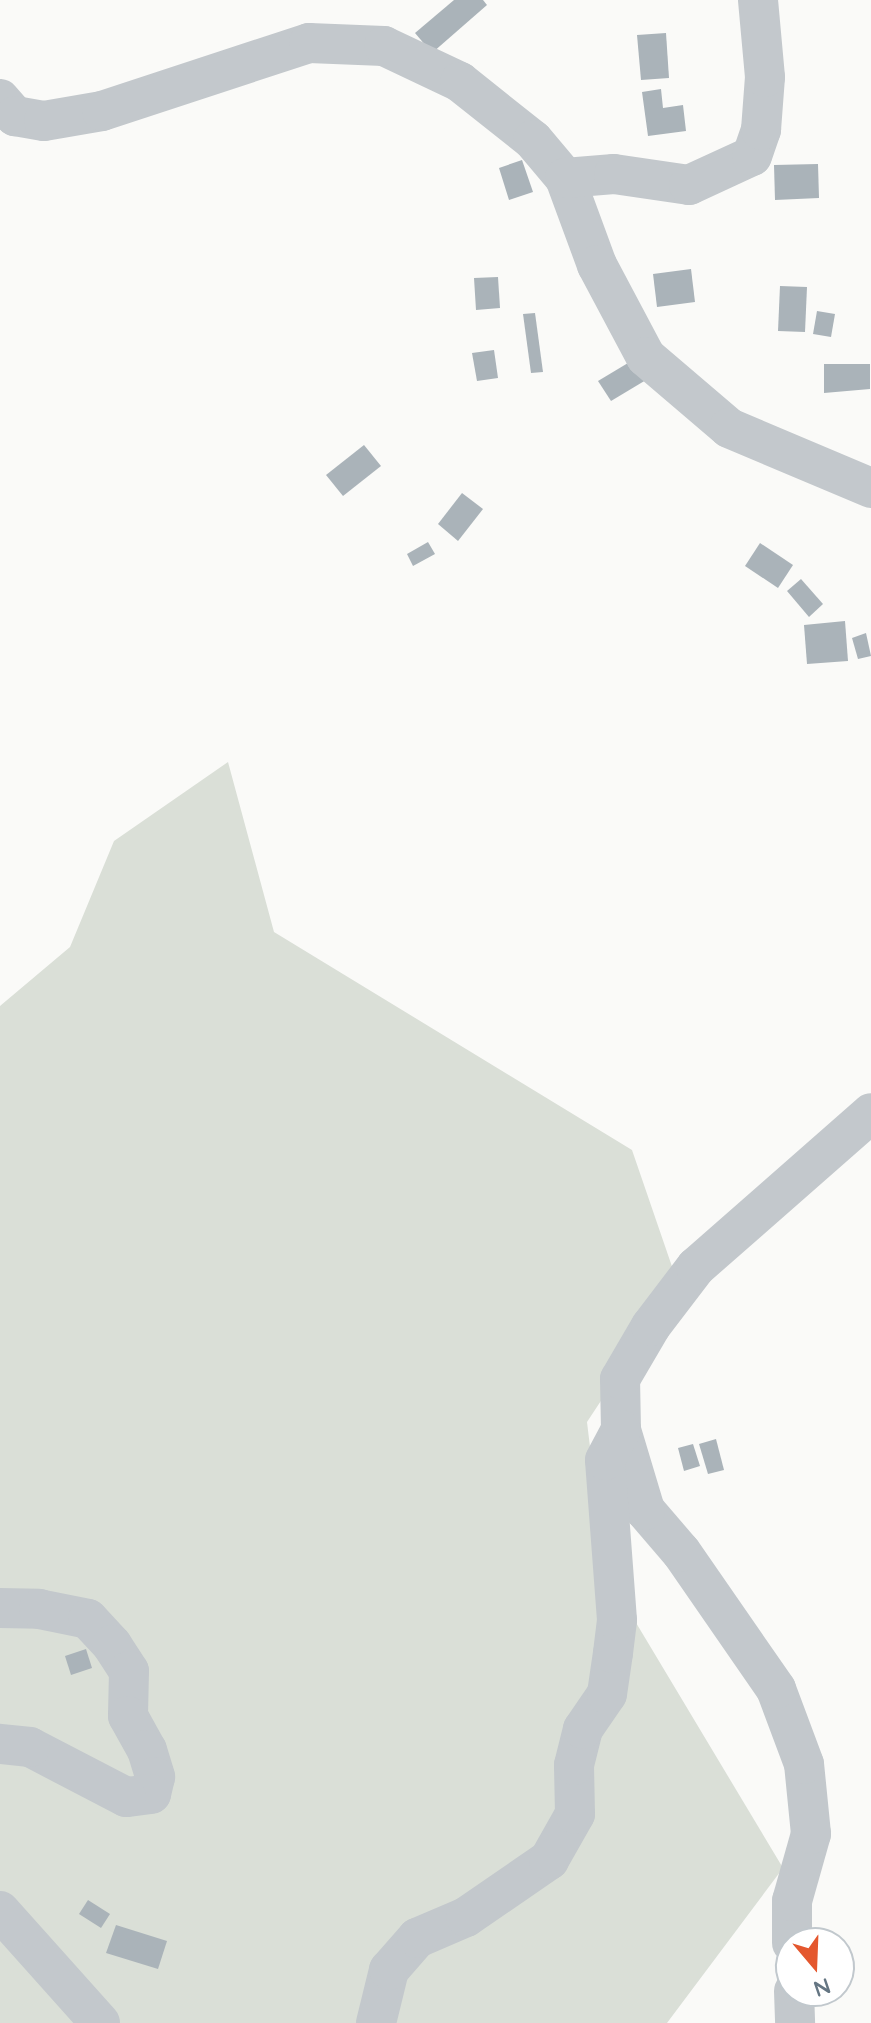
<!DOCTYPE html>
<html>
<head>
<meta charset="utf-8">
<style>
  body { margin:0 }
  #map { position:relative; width:871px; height:2023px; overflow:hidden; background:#fafaf8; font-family:Quicksand,sans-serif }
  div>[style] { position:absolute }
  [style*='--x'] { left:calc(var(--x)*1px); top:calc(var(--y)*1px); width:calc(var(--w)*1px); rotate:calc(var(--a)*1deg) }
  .green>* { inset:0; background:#dadfd7 }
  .building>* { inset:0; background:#aab3b9 }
  .minor>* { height:40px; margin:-20px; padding:0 20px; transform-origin:20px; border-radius:20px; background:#c3c8cc }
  span { translate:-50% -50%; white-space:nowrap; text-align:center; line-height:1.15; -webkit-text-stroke:8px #fff; paint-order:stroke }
  .north { position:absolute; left:775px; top:1927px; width:80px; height:80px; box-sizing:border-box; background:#fff; border:2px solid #c1c8cd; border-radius:50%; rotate:161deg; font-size:22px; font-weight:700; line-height:32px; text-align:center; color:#657683 }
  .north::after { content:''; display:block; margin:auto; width:28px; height:36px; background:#e4572e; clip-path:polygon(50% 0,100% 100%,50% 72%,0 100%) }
</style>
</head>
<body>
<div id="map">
  <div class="green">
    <div style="clip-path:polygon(228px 762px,274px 932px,632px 1150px,678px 1284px,587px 1422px,605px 1571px,783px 1868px,667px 2023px,0 2023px,0 1006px,70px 947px,114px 841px)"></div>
  </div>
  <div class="building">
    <div style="clip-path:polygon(454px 0,483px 0,487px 5px,432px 53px,415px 33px)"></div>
    <div style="clip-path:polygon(666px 33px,669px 78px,641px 80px,637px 35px)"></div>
    <div style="clip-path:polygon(661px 89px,663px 108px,683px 105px,686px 131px,648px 136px,642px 92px)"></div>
    <div style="clip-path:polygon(522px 160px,533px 192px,509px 200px,499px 168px)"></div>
    <div style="clip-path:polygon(818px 164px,819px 198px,775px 200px,774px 165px)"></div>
    <div style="clip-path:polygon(691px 269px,695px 302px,657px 307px,653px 274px)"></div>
    <div style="clip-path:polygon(498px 277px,500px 308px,476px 310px,474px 278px)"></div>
    <div style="clip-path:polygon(780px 286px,807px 287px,805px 332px,778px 331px)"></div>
    <div style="clip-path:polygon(817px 311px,835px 314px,831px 337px,813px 334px)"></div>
    <div style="clip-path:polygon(535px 313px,543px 372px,531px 373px,523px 314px)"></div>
    <div style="clip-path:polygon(494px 350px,498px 378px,477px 381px,472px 353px)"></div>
    <div style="clip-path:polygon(633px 360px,646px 380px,611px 401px,598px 381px)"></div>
    <div style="clip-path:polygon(824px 364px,870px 364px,870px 389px,824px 393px)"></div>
    <div style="clip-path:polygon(364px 445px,381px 466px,343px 496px,326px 475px)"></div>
    <div style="clip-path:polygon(462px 493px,483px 509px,458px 541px,438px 524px)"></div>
    <div style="clip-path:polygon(428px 542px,435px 554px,413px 566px,407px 554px)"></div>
    <div style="clip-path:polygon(760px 543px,793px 565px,778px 588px,745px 566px)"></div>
    <div style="clip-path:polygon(801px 579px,823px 604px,809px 617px,787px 591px)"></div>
    <div style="clip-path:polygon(845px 621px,848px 661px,807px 664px,804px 625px)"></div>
    <div style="clip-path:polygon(866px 633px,871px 656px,858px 659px,852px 638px)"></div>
    <div style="clip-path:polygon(716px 1439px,724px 1470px,708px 1474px,699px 1444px)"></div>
    <div style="clip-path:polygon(693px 1444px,700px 1466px,684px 1471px,678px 1448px)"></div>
    <div style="clip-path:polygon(86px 1649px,92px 1668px,71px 1675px,65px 1656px)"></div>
    <div style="clip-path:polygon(88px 1900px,110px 1914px,101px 1928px,79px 1914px)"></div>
    <div style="clip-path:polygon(116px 1925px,167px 1941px,158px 1969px,106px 1953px)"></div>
  </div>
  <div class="minor">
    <div style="--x:0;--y:99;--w:23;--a:49"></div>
    <div style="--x:15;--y:116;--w:29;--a:10"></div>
    <div style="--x:44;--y:121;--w:59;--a:-9.8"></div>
    <div style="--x:102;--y:111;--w:218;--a:-18.2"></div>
    <div style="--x:309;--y:43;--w:75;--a:2.3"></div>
    <div style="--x:384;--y:46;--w:84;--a:25.3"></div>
    <div style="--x:460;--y:82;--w:93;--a:38.5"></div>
    <div style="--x:533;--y:140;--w:50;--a:49.9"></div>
    <div style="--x:565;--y:178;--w:93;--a:69.8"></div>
    <div style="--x:597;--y:265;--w:104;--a:62"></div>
    <div style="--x:646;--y:357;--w:109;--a:40.5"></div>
    <div style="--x:729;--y:428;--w:154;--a:22.9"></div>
    <div style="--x:565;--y:178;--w:49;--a:-4.7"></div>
    <div style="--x:614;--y:174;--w:76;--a:8.3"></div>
    <div style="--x:689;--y:185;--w:69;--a:-24.7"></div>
    <div style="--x:752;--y:156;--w:28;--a:-71"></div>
    <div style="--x:761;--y:130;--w:53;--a:-85.7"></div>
    <div style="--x:765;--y:77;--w:77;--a:-95.2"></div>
    <div style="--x:0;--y:1608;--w:39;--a:1"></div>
    <div style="--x:39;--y:1609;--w:50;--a:11.5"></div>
    <div style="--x:88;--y:1619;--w:35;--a:47"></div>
    <div style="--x:112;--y:1645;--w:31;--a:57"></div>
    <div style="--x:129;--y:1671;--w:45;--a:91.3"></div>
    <div style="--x:128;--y:1716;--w:39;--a:61"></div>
    <div style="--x:147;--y:1750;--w:28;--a:73"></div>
    <div style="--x:155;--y:1777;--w:17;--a:103"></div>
    <div style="--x:151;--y:1794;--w:25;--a:173"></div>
    <div style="--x:126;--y:1797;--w:108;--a:-152.5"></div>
    <div style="--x:30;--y:1747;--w:30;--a:-174"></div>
    <div style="--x:0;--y:1911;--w:150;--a:48.2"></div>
    <div style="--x:792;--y:1943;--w:42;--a:-90"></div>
    <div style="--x:792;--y:1901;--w:70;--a:-74.2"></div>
    <div style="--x:811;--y:1834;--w:70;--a:-95.7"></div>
    <div style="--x:804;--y:1764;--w:80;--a:-110.5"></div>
    <div style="--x:776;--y:1689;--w:167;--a:-124.7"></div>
    <div style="--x:681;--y:1552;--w:55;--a:-130.6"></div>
    <div style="--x:645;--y:1510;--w:84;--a:-106.7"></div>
    <div style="--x:621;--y:1430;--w:51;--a:-91.1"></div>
    <div style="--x:620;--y:1379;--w:61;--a:-59.7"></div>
    <div style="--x:651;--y:1326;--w:74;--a:-52.7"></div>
    <div style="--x:696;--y:1267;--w:233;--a:-41.3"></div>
    <div style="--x:794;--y:1991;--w:32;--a:88"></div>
    <div style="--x:376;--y:2023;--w:55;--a:-76.2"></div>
    <div style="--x:389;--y:1970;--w:43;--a:-48.8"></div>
    <div style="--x:417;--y:1938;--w:53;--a:-23.2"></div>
    <div style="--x:466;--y:1917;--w:101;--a:-34.5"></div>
    <div style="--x:549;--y:1860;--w:53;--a:-60.5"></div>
    <div style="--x:575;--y:1814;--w:49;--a:-91.2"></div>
    <div style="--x:574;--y:1765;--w:37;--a:-76"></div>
    <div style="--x:583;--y:1729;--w:42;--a:-55.6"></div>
    <div style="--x:607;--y:1694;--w:41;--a:-81.7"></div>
    <div style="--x:613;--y:1653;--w:33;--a:-83"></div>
    <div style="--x:617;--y:1620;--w:160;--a:-94.3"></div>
    <div style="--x:605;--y:1460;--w:34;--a:-62"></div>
  </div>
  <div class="north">N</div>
</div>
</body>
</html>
